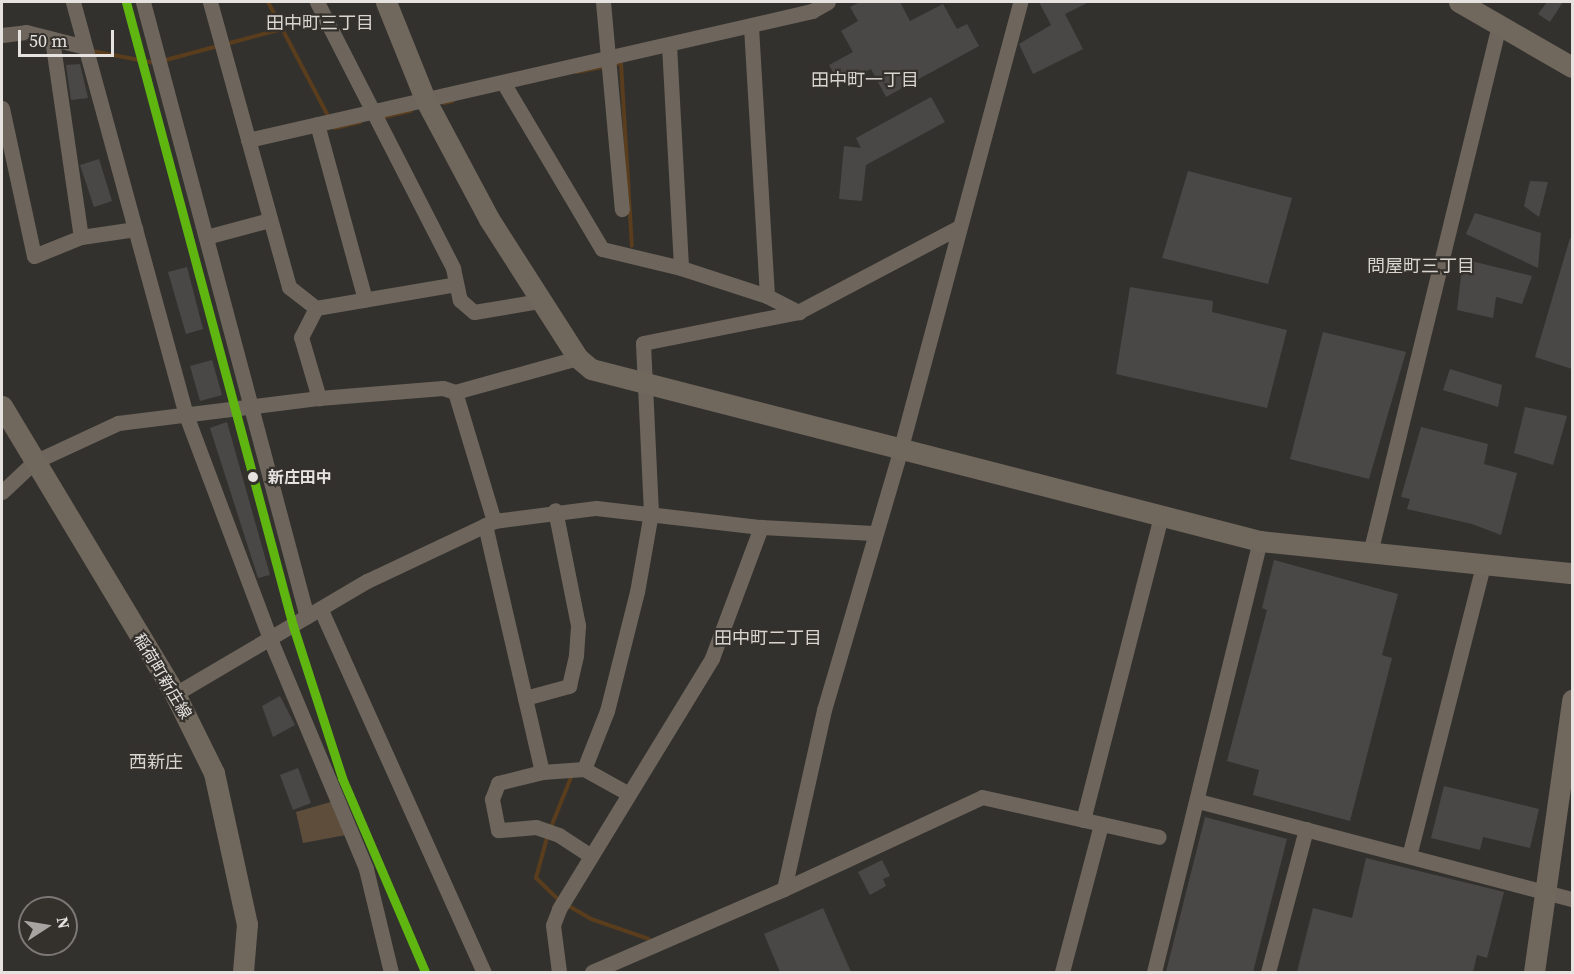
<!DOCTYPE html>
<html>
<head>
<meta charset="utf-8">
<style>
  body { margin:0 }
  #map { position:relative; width:1574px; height:974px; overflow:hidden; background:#33312e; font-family:"Source Serif 4","Noto Sans JP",serif }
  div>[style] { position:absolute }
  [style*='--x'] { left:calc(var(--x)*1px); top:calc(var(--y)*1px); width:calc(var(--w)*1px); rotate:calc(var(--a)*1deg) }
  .green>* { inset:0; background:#5e4d3b }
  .stream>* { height:4px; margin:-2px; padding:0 2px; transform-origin:2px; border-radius:2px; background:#593d1d }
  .building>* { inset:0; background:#4a4846 }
  .street>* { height:15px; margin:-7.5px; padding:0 7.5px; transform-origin:7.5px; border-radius:7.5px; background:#6e665c }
  .secondary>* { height:21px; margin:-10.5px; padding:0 10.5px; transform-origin:10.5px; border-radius:10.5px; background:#70675d }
  .rail-1>* { height:9px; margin:-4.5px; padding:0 4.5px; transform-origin:4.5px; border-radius:4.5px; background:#5fb610 }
  .dots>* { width:16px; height:16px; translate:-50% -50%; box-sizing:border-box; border:3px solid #34312d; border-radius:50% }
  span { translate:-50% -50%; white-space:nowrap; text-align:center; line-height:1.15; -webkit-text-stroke:4.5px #34312d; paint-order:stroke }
  .stop-label { font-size:16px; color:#e5e2e0; font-weight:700 }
  .left { translate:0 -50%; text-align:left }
  .street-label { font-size:16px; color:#e5e2e0 }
  .neighbourhood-label { font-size:18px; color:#d9d4d0 }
  .frame { position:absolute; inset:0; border:3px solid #e5e2e0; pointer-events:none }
  .north { position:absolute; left:18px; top:896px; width:60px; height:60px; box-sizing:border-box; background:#34312d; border:2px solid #7b7875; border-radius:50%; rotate:78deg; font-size:16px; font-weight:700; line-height:24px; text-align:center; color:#e5e2e0 }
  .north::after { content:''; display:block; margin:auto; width:21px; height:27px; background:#a7a4a2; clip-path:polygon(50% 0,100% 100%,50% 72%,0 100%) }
  .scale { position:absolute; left:18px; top:30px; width:96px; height:27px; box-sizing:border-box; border:3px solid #e5e2e0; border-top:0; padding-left:8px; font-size:18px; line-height:21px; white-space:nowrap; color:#e5e2e0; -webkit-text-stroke:4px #34312d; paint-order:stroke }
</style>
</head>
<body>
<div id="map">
  <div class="green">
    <div style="clip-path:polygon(334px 801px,346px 835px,303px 843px,296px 812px)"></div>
  </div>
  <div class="stream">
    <div style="--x:268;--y:2;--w:127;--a:62.2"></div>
    <div style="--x:226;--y:44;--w:58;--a:-15"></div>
    <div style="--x:92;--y:51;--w:64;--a:10.8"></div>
    <div style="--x:162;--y:61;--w:58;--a:-15"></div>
    <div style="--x:615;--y:64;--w:6;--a:-9"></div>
    <div style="--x:621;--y:63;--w:183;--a:86.6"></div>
    <div style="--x:577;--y:72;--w:25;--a:-11"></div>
    <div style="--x:444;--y:103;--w:9;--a:-13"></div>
    <div style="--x:380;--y:118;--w:32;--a:-13"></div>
    <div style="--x:335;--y:128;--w:26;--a:-13"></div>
    <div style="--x:551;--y:827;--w:56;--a:-68"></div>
    <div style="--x:548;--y:834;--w:46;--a:105.3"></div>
    <div style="--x:536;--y:878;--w:33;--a:44"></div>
    <div style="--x:567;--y:905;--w:28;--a:30"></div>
    <div style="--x:591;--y:919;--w:61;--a:19"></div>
  </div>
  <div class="building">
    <div style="clip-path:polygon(860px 2px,900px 2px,910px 21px,943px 4px,957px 29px,967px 24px,979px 46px,886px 97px,871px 69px,840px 85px,829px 65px,853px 52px,841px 31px,858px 21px,850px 7px)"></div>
    <div style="clip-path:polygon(1039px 2px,1089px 2px,1065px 14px,1083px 49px,1033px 74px,1019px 44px,1051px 25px)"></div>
    <div style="clip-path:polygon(1547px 2px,1563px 2px,1550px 22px,1538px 14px)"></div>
    <div style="clip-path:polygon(80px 64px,88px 98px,71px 100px,66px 65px)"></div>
    <div style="clip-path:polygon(931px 97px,945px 122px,866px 165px,862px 201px,839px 199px,844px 146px,861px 148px,856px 138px)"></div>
    <div style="clip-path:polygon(99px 159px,112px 201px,94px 207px,80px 165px)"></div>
    <div style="clip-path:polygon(1188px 171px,1292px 198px,1268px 284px,1162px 258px)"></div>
    <div style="clip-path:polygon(1530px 181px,1548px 182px,1539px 217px,1524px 206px)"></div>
    <div style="clip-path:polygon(1475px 213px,1541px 233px,1538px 268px,1466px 234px)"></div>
    <div style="clip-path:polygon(1570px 238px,1572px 239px,1572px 369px,1535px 357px)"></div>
    <div style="clip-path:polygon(1463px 259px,1532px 276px,1522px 304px,1496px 297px,1493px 318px,1457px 310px)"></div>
    <div style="clip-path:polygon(187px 267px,203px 329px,186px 334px,168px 272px)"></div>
    <div style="clip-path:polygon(1130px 287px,1213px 301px,1212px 312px,1287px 330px,1267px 408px,1116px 374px)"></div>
    <div style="clip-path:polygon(1323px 332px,1406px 352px,1369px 479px,1290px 459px)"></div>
    <div style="clip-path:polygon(212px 360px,222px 395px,200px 401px,190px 366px)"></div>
    <div style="clip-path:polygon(1450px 369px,1502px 385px,1498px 407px,1443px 390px)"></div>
    <div style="clip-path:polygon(1525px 407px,1567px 416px,1553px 465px,1514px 453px)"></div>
    <div style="clip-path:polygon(227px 422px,270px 575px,258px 578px,210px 428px)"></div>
    <div style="clip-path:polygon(1421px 427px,1488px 444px,1484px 464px,1517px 473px,1501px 535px,1472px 524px,1407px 509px,1410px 499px,1401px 497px)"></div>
    <div style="clip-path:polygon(1274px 560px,1398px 594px,1382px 655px,1392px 658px,1350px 821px,1253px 795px,1259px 770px,1227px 761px,1267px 610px,1262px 608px)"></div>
    <div style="clip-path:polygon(280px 696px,295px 725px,273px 737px,262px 706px)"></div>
    <div style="clip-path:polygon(298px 768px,311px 803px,293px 810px,280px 775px)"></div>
    <div style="clip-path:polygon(1444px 786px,1539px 809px,1530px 848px,1483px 837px,1480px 850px,1431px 838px)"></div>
    <div style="clip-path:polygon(1205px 817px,1287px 839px,1253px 972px,1166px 972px)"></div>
    <div style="clip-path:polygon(1366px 858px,1504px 892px,1487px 958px,1477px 955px,1473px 972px,1297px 972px,1313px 908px,1352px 918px)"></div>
    <div style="clip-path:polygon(882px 860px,890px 876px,883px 879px,886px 886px,870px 895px,858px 872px)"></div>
    <div style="clip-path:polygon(823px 908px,851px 972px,780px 972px,764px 934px)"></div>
  </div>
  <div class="street">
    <div style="--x:73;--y:2;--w:428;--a:74.7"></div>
    <div style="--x:186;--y:415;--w:239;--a:69.4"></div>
    <div style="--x:270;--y:639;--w:249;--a:67.3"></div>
    <div style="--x:366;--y:869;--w:106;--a:76.4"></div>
    <div style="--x:143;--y:2;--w:636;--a:75.07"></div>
    <div style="--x:210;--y:2;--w:296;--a:74.5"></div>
    <div style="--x:289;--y:287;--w:34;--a:38"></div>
    <div style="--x:316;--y:308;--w:142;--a:-9.7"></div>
    <div style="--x:317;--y:2;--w:299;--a:62.9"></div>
    <div style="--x:453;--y:268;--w:33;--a:78"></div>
    <div style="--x:460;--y:300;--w:18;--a:41"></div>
    <div style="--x:474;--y:312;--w:67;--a:-9.5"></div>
    <div style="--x:603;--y:2;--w:208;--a:84.8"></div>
    <div style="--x:2;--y:35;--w:24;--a:-7"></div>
    <div style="--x:26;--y:32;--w:61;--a:14.3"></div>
    <div style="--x:52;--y:39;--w:200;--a:81.7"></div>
    <div style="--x:669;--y:45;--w:223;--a:86.9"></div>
    <div style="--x:504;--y:84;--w:192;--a:59.3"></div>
    <div style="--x:602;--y:249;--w:81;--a:13.5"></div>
    <div style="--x:681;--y:268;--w:90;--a:18"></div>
    <div style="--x:767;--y:296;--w:271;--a:-93.4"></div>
    <div style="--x:2;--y:108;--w:151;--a:77.8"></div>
    <div style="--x:34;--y:256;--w:51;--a:-22"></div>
    <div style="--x:81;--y:237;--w:55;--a:-8.4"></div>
    <div style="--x:317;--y:124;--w:182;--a:74.7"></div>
    <div style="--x:248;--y:140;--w:579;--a:-12.88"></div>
    <div style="--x:812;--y:11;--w:18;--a:-29"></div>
    <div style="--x:206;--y:237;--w:66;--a:-14.9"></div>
    <div style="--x:767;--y:296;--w:36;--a:27"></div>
    <div style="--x:316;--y:308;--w:33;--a:117"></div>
    <div style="--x:301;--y:337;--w:64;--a:73.6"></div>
    <div style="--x:455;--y:392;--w:135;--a:73.2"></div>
    <div style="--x:2;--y:492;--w:44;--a:-43.2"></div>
    <div style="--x:34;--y:462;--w:93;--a:-24.9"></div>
    <div style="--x:118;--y:423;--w:203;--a:-7.1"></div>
    <div style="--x:319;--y:398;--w:124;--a:-4.6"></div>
    <div style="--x:443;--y:388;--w:13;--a:18"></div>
    <div style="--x:455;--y:392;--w:128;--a:-15.5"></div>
    <div style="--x:485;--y:525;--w:253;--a:77"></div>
    <div style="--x:1370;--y:553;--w:544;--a:-76.27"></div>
    <div style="--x:321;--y:610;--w:397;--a:65.8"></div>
    <div style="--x:175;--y:694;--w:223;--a:-30.5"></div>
    <div style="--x:367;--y:581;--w:140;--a:-25.3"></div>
    <div style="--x:494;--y:521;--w:103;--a:-7.3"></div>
    <div style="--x:596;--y:508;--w:166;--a:6.6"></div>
    <div style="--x:761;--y:527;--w:112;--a:3.1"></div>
    <div style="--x:525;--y:698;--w:46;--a:-15.3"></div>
    <div style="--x:569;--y:686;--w:32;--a:-77"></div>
    <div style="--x:576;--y:655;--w:30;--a:-86"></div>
    <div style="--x:578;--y:625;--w:117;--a:-101.3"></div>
    <div style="--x:584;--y:769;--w:62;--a:-68.4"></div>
    <div style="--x:607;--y:711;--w:123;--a:-75.9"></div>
    <div style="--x:637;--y:592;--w:80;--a:-80"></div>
    <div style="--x:651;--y:513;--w:170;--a:-92.7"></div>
    <div style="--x:643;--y:343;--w:158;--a:-11.3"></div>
    <div style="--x:798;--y:312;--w:182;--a:-27.8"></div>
    <div style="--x:1198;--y:801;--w:387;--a:14.7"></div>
    <div style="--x:1083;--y:820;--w:313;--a:-75.6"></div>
    <div style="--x:591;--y:856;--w:38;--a:-147"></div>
    <div style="--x:559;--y:835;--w:24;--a:-161"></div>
    <div style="--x:536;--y:827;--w:38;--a:175"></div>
    <div style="--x:498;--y:830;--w:32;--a:-101"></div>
    <div style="--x:492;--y:799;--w:17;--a:-69"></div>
    <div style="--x:498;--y:783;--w:45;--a:-14"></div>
    <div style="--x:542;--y:772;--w:42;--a:-4.1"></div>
    <div style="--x:584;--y:769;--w:51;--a:29.1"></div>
    <div style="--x:1409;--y:856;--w:303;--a:-75.7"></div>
    <div style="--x:784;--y:889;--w:218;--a:-24.9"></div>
    <div style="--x:982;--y:797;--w:181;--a:12.7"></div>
    <div style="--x:559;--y:972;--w:47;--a:-97.3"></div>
    <div style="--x:553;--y:925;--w:17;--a:-69"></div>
    <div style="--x:559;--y:909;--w:294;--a:-58.6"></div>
    <div style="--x:712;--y:658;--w:140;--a:-69.5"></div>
    <div style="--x:592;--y:972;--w:209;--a:-23.4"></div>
    <div style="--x:784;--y:889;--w:183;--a:-77.4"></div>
    <div style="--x:824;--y:710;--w:270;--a:-73.6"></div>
    <div style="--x:900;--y:451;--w:465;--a:-75"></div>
    <div style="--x:1062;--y:972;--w:153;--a:-75.2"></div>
    <div style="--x:1154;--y:972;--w:444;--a:-76.2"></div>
    <div style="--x:1268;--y:972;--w:148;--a:-75.1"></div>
  </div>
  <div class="secondary">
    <div style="--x:386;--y:2;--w:105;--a:68.1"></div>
    <div style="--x:425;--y:99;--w:136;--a:61.9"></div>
    <div style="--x:489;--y:219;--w:165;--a:57.4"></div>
    <div style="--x:578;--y:358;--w:17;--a:40"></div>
    <div style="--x:591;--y:369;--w:691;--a:14.42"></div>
    <div style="--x:1260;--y:541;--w:314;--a:5.9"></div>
    <div style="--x:1459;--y:2;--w:130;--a:29.9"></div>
    <div style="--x:2;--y:406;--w:336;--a:59"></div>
    <div style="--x:175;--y:694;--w:88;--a:63.7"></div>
    <div style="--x:214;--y:773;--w:155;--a:77.7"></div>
    <div style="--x:247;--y:924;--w:48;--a:94.8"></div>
    <div style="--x:1534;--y:972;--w:275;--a:-82"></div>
  </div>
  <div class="rail-1">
    <div style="--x:126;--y:2;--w:646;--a:75.02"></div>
    <div style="--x:293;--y:626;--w:160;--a:72.1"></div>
    <div style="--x:342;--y:778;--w:211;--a:66.8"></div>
  </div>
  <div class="dots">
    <div style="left:253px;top:477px;background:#e5e2e0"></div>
  </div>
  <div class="stop-label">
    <span class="left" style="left:268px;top:477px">新庄田中</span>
  </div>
  <div class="street-label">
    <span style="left:163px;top:676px;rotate:59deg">稲荷町新庄線</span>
  </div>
  <div class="neighbourhood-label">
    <span style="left:320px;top:23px">田中町三丁目</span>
    <span style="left:865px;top:80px">田中町一丁目</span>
    <span style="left:1421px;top:266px">問屋町三丁目</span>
    <span style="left:768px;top:638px">田中町二丁目</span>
    <span style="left:156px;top:762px">西新庄</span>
  </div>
  <div class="frame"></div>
  <div class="north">N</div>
  <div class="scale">50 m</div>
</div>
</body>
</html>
